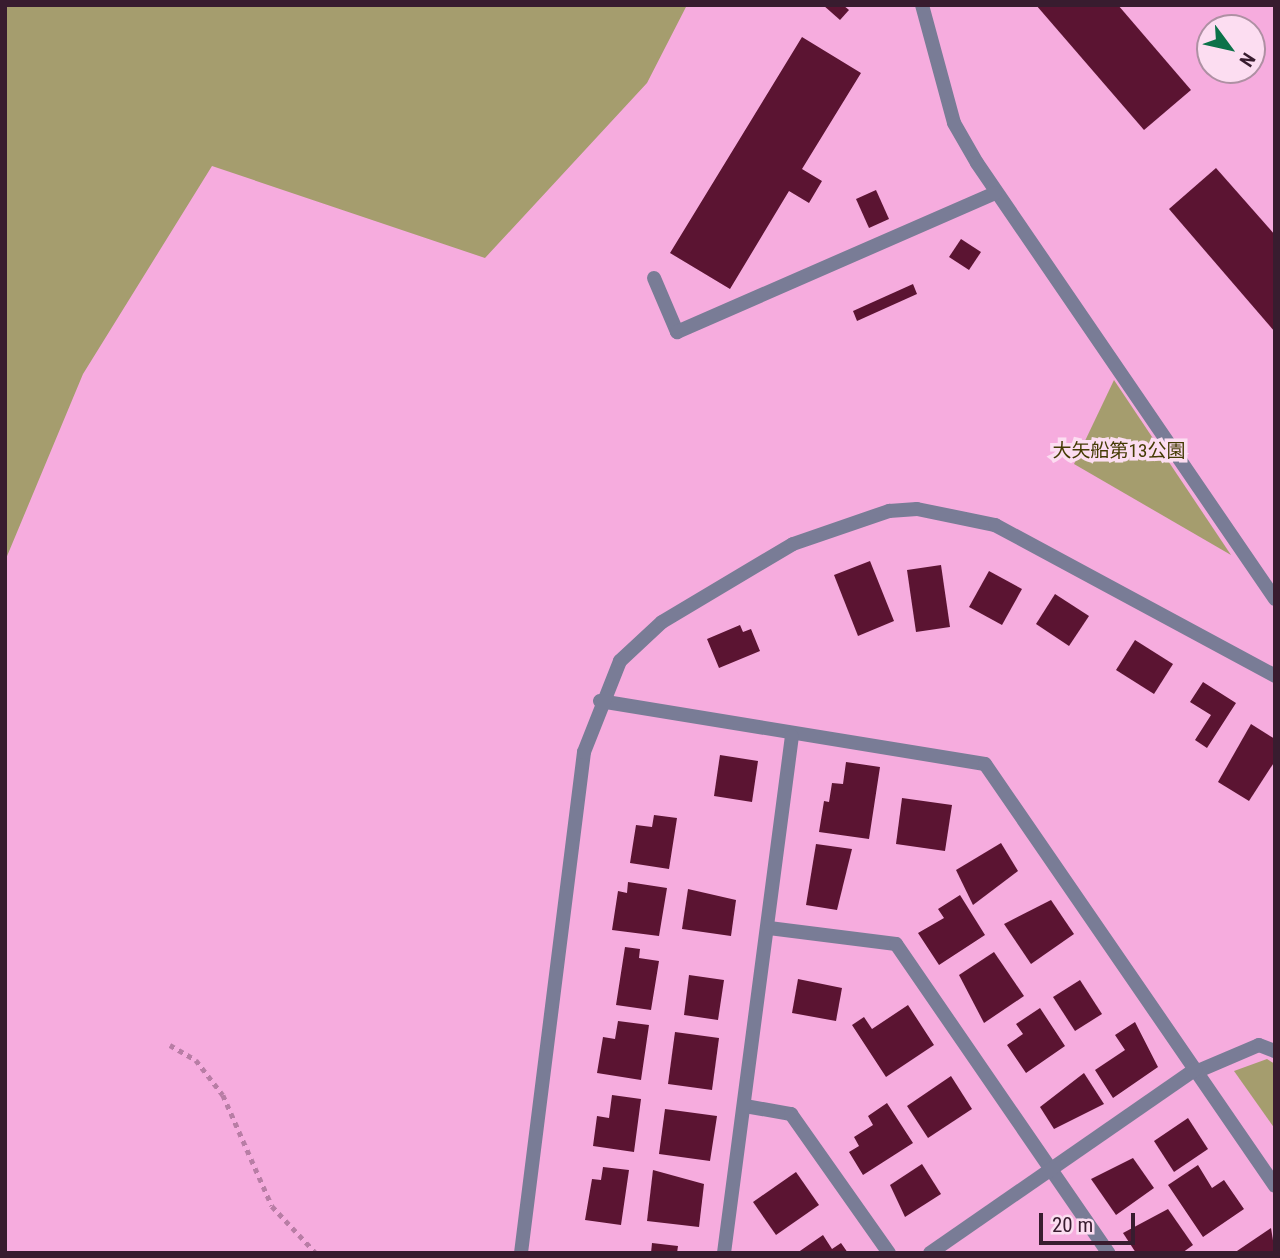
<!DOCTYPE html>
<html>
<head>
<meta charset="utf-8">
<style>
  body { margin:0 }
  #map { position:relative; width:1280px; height:1258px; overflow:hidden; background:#f6acde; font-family:"Roboto Condensed","Noto Sans JP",sans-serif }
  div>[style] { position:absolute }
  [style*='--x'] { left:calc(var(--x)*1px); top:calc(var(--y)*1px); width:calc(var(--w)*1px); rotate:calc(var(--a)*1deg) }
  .green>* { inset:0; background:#a59d6e }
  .building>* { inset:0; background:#5b1432 }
  .path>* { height:4.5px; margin-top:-2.25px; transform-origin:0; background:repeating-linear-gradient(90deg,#b87da5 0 5px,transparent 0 10px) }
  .minor>* { height:14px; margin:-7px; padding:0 7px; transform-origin:7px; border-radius:7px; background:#797c96 }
  .tertiary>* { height:14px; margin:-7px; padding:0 7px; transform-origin:7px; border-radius:7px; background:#797c96 }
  span { translate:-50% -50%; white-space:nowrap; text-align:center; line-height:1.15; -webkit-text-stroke:7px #fcddf1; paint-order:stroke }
  .park-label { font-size:19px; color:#443b04 }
  .frame { position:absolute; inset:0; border:7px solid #381c2f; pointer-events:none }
  .north { position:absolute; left:1196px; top:14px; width:70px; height:70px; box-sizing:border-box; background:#fcddf1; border:2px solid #ae90a3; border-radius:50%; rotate:123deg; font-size:19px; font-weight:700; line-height:28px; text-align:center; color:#381c2f }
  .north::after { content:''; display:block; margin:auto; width:24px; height:32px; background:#0c7249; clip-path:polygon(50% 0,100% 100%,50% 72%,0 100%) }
  .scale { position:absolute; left:1039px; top:1213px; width:96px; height:32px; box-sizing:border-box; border:4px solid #381c2f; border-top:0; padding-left:9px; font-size:21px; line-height:24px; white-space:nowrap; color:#381c2f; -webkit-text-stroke:5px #fcddf1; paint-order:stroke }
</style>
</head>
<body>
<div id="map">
  <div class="green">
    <div style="clip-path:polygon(5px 5px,687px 5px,647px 83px,485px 258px,212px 166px,83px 374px,5px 561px)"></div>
    <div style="clip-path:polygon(1114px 380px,1231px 555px,1074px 464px)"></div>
    <div style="clip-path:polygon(1267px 1059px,1275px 1064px,1275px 1129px,1234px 1071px)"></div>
  </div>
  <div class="building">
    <div style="clip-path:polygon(823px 5px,843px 5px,849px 10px,840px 20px)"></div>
    <div style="clip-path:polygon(1036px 5px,1118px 5px,1191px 90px,1144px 130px)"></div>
    <div style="clip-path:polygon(802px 37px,861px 73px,802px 169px,822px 181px,809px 203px,789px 191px,730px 289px,670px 253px)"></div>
    <div style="clip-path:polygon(1216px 168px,1275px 235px,1275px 332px,1169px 209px)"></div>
    <div style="clip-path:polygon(876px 190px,889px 219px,869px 228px,856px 199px)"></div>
    <div style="clip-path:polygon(961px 239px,981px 252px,969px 270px,949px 257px)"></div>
    <div style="clip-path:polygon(913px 284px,917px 294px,857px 321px,853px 311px)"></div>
    <div style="clip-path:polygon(870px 561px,894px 621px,858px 636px,834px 575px)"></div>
    <div style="clip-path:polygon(941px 565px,950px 627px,916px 632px,907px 570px)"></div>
    <div style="clip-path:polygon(989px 571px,1022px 589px,1002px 625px,969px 607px)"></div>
    <div style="clip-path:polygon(1055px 594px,1089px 616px,1069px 646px,1036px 624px)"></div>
    <div style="clip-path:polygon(740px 625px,743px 632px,751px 629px,760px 651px,719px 668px,707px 639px)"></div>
    <div style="clip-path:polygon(1135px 640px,1173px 664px,1154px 694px,1116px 670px)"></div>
    <div style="clip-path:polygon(1203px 682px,1236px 703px,1207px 748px,1195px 740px,1211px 715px,1190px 702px)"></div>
    <div style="clip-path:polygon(1251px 724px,1275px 739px,1275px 761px,1249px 801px,1218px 782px)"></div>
    <div style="clip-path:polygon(720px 755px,758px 761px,752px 802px,714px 796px)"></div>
    <div style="clip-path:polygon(846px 762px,880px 767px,869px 839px,819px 832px,824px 801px,829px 802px,832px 783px,843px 784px)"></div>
    <div style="clip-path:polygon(902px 798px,952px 805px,945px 851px,896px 844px)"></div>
    <div style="clip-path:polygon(654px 815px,677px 818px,669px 869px,630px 863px,636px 825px,652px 827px)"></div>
    <div style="clip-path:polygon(1001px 843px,1018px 871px,973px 905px,956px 870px)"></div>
    <div style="clip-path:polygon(816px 844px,852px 849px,837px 910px,806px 905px)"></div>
    <div style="clip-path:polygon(628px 882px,667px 888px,659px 936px,612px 930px,618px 891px,627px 893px)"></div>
    <div style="clip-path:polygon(688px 889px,736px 900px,731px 936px,682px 929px)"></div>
    <div style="clip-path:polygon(960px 895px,985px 935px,939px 965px,918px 933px,944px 918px,938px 909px)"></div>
    <div style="clip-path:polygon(1051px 900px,1074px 934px,1031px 964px,1004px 924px)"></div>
    <div style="clip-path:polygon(625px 947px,640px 949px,639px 958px,659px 961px,651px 1010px,616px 1005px)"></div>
    <div style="clip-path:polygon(994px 952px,1024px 996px,984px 1023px,959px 975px)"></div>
    <div style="clip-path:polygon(689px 975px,724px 980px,718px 1020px,684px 1015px)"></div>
    <div style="clip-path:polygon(798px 979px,842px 988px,836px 1021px,792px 1013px)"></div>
    <div style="clip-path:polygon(1080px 980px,1102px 1014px,1075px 1031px,1053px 997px)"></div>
    <div style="clip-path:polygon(908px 1005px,934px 1045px,886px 1077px,852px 1025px,864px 1017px,872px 1029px)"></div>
    <div style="clip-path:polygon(1040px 1008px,1065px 1046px,1026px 1073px,1007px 1045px,1023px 1034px,1016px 1024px)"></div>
    <div style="clip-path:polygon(618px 1021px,649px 1025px,641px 1080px,597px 1073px,603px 1037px,615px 1039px)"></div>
    <div style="clip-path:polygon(1135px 1022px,1158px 1067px,1113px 1098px,1095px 1070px,1125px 1050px,1115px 1035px)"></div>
    <div style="clip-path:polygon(675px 1032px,719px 1038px,712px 1090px,668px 1084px)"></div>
    <div style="clip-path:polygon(1084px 1073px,1104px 1104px,1054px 1129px,1040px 1107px)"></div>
    <div style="clip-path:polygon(951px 1076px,972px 1109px,928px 1138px,907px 1106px)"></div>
    <div style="clip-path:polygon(612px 1095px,641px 1099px,634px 1152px,593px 1146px,597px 1116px,609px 1118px)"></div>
    <div style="clip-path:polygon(887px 1103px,913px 1143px,863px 1175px,849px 1152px,859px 1146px,854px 1137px,873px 1125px,868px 1116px)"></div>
    <div style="clip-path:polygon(665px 1109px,717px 1116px,710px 1161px,659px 1154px)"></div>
    <div style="clip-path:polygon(1188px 1118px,1208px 1149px,1174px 1172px,1154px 1141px)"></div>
    <div style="clip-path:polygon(1133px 1158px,1154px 1188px,1116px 1215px,1091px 1179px)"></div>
    <div style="clip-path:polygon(922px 1164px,941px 1194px,905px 1217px,890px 1185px)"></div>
    <div style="clip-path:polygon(1198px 1165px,1212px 1188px,1224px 1180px,1244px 1209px,1203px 1237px,1168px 1185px)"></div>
    <div style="clip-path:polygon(603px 1167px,629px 1170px,621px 1225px,585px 1220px,592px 1179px,601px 1180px)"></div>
    <div style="clip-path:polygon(653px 1170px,704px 1184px,699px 1227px,647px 1221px)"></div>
    <div style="clip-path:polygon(796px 1172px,819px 1205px,776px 1235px,753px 1202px)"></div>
    <div style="clip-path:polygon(1168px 1209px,1193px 1245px,1182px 1253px,1136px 1253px,1123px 1233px)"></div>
    <div style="clip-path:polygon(1271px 1228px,1275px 1253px,1234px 1253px)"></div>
    <div style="clip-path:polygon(823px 1235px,832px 1249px,841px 1243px,848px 1253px,797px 1253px)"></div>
    <div style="clip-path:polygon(652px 1243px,678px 1246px,677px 1253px,651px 1253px)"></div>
  </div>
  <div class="path">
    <div style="--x:170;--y:1045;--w:30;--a:30"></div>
    <div style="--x:196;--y:1060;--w:44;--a:52.4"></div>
    <div style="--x:223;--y:1095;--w:121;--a:66.2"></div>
    <div style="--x:272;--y:1206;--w:64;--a:46.9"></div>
  </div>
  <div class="minor">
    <div style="--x:922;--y:5;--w:122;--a:74.8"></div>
    <div style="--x:954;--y:123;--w:46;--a:60.1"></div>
    <div style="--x:977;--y:163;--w:528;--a:55.65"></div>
    <div style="--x:654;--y:278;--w:59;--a:66.9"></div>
    <div style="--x:677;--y:332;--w:347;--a:-23.6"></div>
    <div style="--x:600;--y:701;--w:390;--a:9.3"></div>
    <div style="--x:985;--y:764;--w:512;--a:55.5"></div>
    <div style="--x:769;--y:928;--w:128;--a:7.2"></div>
    <div style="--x:896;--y:944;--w:375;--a:55.5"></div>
    <div style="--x:1198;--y:1071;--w:66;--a:-23.1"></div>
    <div style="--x:1259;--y:1045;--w:17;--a:21"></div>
    <div style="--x:745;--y:1106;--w:47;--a:9.9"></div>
    <div style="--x:791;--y:1114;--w:170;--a:54.8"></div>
    <div style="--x:724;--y:1253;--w:521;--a:-82.51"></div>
    <div style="--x:930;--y:1253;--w:323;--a:-34.7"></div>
  </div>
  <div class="tertiary">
    <div style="--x:521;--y:1253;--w:505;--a:-82.83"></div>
    <div style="--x:584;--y:752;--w:98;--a:-68.4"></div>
    <div style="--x:620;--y:661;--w:57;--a:-42.9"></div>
    <div style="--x:662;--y:622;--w:152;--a:-30.8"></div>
    <div style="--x:793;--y:544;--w:102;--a:-19"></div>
    <div style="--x:889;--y:511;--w:28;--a:-4"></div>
    <div style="--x:917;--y:509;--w:80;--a:11.6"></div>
    <div style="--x:995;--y:525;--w:318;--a:28.3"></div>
  </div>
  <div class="park-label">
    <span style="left:1119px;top:451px">大矢船第13公園</span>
  </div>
  <div class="frame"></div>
  <div class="north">N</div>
  <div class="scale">20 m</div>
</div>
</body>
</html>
